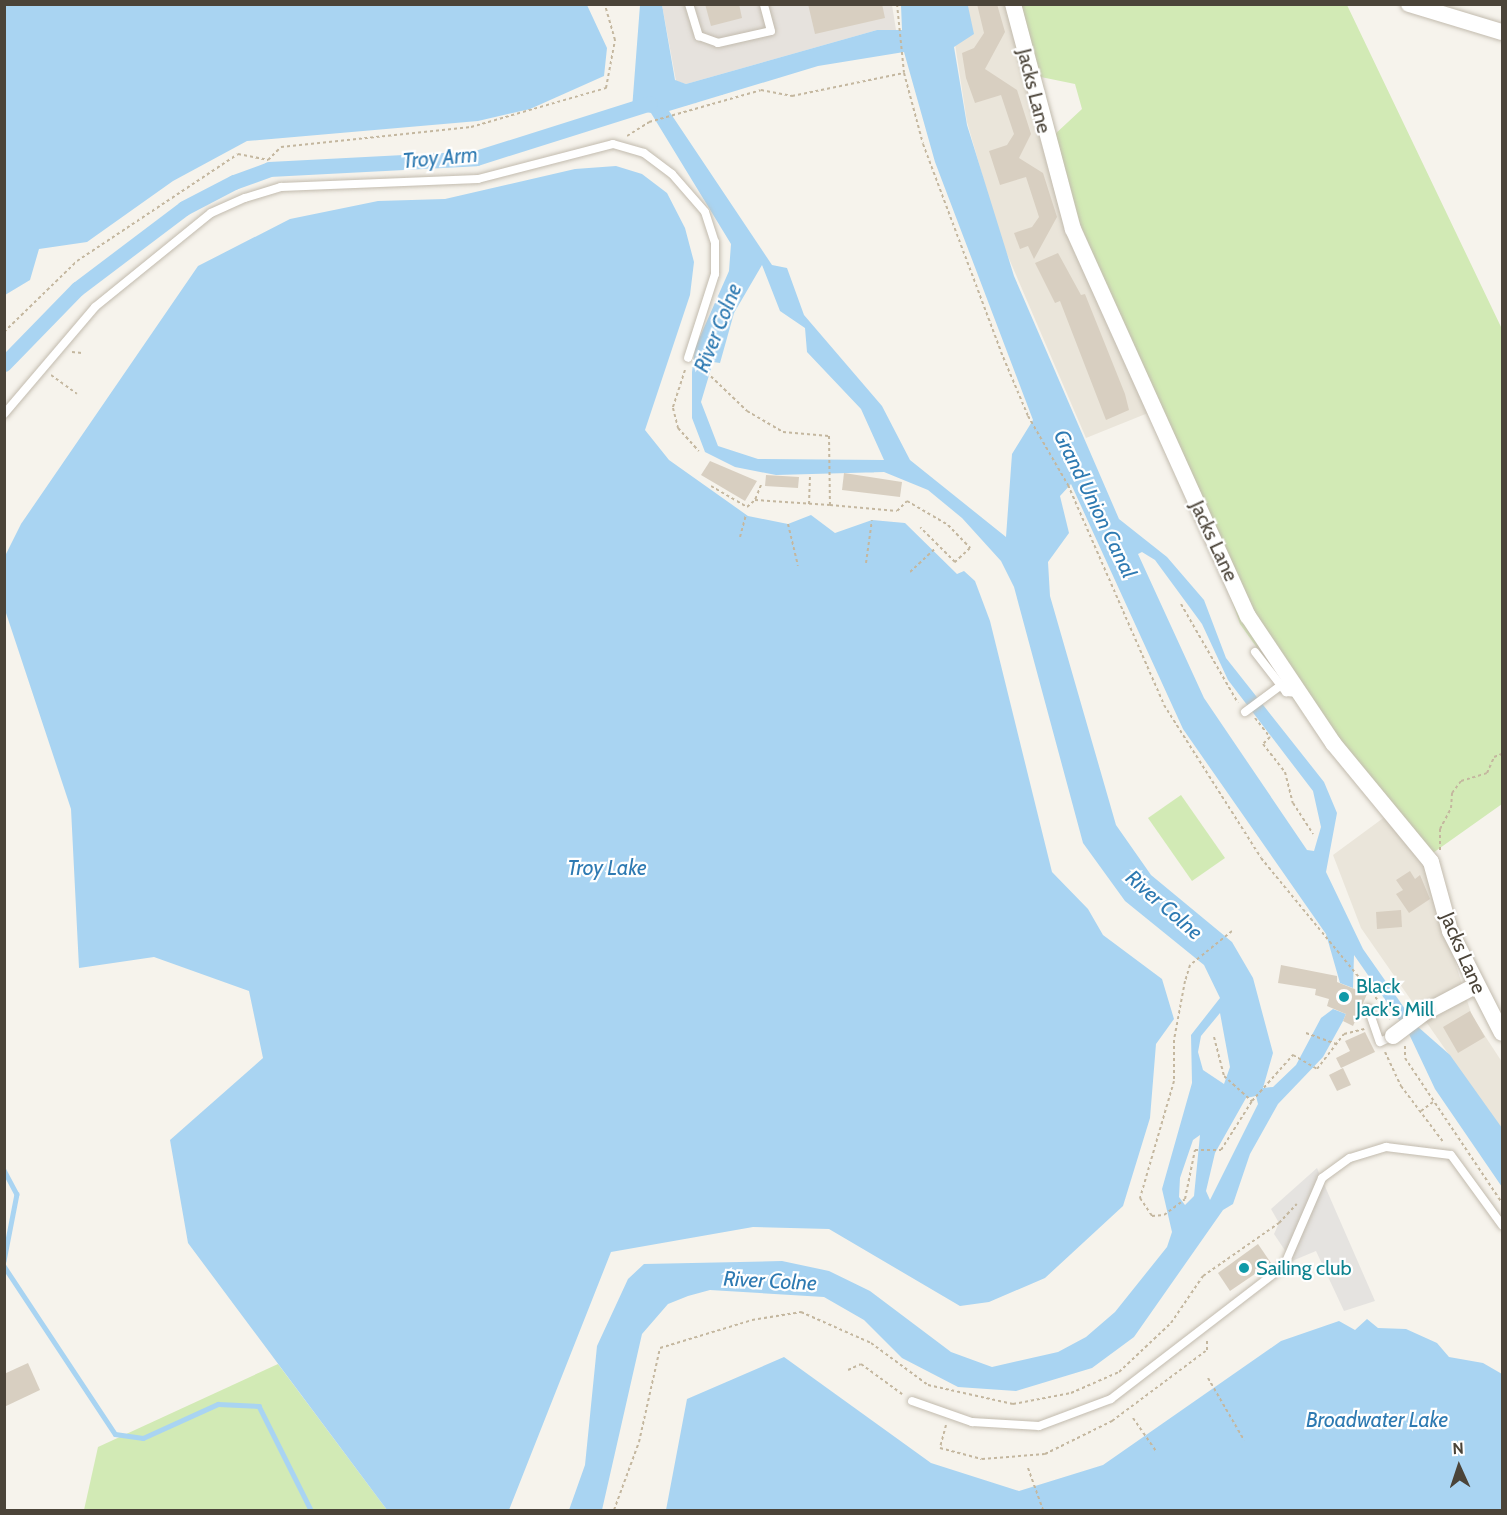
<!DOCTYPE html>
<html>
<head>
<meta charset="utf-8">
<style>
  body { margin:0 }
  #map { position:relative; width:1507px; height:1515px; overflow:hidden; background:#f6f3ec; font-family:Cabin,sans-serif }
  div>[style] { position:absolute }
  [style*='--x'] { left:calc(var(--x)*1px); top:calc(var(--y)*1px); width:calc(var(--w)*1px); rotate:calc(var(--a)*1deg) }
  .residential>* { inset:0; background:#eae5da }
  .industrial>* { inset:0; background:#e6e2dd }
  .green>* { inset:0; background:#d2eab5 }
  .parking>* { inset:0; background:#e5e3e0 }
  .water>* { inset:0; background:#a9d4f2 }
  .stream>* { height:4.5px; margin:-2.25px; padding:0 2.25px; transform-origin:2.25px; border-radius:2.25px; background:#a9d4f2 }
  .canal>* { height:15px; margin:-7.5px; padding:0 7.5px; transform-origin:7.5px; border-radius:7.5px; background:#a9d4f2 }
  .building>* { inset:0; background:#d8cfc1 }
  .path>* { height:2px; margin-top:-1px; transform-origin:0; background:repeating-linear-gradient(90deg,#c4b79f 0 3px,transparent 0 6px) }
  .roads { filter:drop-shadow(0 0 2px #c2bbae) drop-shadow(0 0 2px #c2bbae) }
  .service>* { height:8px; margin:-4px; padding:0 4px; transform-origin:4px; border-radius:4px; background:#fff }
  .minor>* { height:16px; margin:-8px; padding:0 8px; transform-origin:8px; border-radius:8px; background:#fff }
  .bridges { filter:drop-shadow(0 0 2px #c2bbae) drop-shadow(0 0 2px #c2bbae) }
  .minor-bridge>* { height:16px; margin:-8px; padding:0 8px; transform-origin:8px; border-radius:8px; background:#fff }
  .dots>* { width:16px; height:16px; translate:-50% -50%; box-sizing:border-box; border:3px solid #fff; border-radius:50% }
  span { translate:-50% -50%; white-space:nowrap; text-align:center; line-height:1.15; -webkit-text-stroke:4.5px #fff; paint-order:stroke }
  .street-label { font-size:20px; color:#4b4439 }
  .culture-label { font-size:20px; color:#0d838f }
  .left { translate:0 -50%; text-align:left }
  .water-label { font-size:21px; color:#2e7ab2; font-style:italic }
  .frame { position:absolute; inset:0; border:6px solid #4b4439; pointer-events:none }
  .north { position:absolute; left:1429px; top:1437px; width:60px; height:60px; -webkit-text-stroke:4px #fff; paint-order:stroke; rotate:357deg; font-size:16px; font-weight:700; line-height:24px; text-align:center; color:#4b4439 }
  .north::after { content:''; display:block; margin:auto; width:21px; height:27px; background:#4b4439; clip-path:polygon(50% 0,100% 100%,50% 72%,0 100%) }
</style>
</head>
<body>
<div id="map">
  <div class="residential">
    <div style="clip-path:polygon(949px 5px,1019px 5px,1073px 207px,1158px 409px,1086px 438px,1001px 240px,967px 122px)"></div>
    <div style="clip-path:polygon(1386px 816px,1423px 860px,1472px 1016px,1502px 1062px,1502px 1131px,1361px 928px,1333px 855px)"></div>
  </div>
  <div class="industrial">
    <div style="clip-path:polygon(662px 5px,892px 5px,896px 30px,877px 30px,686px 84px,676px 81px)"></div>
  </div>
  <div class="green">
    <div style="clip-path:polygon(1019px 5px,1347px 5px,1502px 329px,1502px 804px,1423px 860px,1327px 746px,1240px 624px,1200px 510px,1073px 207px,1053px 136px,1082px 109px,1075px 84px,1036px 76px)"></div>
    <div style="clip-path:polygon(1181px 795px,1225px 858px,1192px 881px,1148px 818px)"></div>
    <div style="clip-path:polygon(278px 1364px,387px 1510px,84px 1510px,98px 1447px)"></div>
  </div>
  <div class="parking">
    <div style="clip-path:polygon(1317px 1168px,1375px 1301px,1344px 1311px,1316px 1251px,1292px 1261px,1274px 1234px,1279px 1223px,1271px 1209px)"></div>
  </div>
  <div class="water">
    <div style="clip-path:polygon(5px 4px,587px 5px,607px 48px,604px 76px,530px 109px,478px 121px,247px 141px,173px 181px,87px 242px,39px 249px,30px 280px,5px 295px)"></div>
    <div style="clip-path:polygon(evenodd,640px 5px,662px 5px,675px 80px,686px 84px,877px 30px,902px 30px,901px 5px,968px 6px,974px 34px,954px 47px,967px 125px,1014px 276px,1119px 519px,1167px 557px,1204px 600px,1226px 658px,1324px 782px,1337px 813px,1326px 872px,1363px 949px,1417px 1026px,1450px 1055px,1502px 1128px,1502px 1187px,1435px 1089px,1409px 1034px,1354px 955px,1353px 988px,1340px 983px,1326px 934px,1183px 729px,1071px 484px,1060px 496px,1069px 533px,1048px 562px,1050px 596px,1116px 825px,1151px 875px,1232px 942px,1253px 978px,1273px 1053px,1263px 1088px,1273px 1087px,1296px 1065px,1321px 1018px,1333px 1009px,1346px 1014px,1343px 1021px,1323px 1057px,1278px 1104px,1250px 1154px,1233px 1204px,1223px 1210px,1134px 1337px,1092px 1368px,1016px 1391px,958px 1387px,902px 1358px,864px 1320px,824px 1297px,710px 1290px,688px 1296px,668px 1304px,642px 1334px,602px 1510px,569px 1510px,585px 1465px,597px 1346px,628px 1279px,644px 1264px,782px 1261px,829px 1271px,870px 1291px,951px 1352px,992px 1367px,1058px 1352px,1086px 1337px,1115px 1312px,1167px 1247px,1172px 1232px,1162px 1189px,1192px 1083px,1191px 1035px,1220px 998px,1204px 965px,1125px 901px,1083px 843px,1014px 587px,1001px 561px,962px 518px,928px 490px,884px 472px,776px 475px,735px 467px,705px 452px,692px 418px,692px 372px,695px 348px,729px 271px,731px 244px,651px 113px,632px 109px,640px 5px,904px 52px,935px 162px,1033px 420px,1012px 454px,1006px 537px,910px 460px,882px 406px,804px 315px,787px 268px,772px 265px,669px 111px,818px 66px,904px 52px,640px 5px,762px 265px,780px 311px,805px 328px,807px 352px,861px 409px,884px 460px,758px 459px,718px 446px,701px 402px,713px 362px,720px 363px,734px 313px,762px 265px,640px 5px,1142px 552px,1155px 560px,1202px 624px,1228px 680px,1313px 791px,1321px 827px,1314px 851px,1307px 850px,1204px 698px,1138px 554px,1142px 552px,640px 5px,1220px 1013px,1230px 1067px,1224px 1084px,1203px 1070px,1198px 1052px,1201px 1036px,1220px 1013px,640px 5px,1256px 1096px,1258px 1104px,1210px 1200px,1206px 1191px,1215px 1153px,1246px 1098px,1256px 1096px,640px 5px,1200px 1135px,1194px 1196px,1185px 1205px,1179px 1197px,1180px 1178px,1193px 1140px,1200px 1135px)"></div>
    <div style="clip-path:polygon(616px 166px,642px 174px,667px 193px,685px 228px,694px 262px,690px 295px,645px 430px,669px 460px,748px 516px,788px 524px,811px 515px,835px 533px,872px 520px,905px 523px,957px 574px,964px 571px,975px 581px,990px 621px,1052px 872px,1088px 909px,1103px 935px,1162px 979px,1174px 1019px,1156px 1044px,1150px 1118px,1123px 1206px,1045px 1278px,989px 1302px,960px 1306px,829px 1229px,753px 1227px,611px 1252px,509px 1510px,387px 1510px,188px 1243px,170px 1140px,263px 1058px,249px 991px,154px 957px,79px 968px,71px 809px,5px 610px,5px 556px,21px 524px,198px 266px,290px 219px,378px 201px,445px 199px,575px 169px)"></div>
    <div style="clip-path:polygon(1367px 1319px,1378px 1328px,1406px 1329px,1437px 1343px,1449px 1357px,1483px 1363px,1502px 1374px,1502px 1510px,666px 1510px,687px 1399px,784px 1357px,931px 1463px,1019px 1491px,1103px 1465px,1281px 1341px,1339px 1321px,1355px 1330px)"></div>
  </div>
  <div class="stream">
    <div style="--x:4;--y:1170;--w:27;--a:62"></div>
    <div style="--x:17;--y:1194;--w:68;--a:101"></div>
    <div style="--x:4;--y:1266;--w:201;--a:56.5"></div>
    <div style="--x:115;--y:1434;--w:28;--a:8"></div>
    <div style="--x:143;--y:1438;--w:82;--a:-24.4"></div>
    <div style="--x:218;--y:1404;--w:41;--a:2.8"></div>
    <div style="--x:259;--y:1406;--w:116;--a:63.4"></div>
  </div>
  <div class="canal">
    <div style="--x:4;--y:364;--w:105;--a:-45.8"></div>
    <div style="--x:77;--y:289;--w:134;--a:-37.1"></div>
    <div style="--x:184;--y:208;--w:56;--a:-27.5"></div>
    <div style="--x:234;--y:182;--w:37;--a:-20"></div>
    <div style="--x:269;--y:169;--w:207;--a:-3"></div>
    <div style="--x:476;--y:158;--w:182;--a:-17.5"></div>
  </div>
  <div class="building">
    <div style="clip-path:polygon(705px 4px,739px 4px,742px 18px,711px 26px)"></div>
    <div style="clip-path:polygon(808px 4px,882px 4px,885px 18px,815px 34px)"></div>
    <div style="clip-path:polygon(977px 4px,997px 4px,1005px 32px,985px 69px,1017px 90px,1031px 134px,1019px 158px,1043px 173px,1057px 217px,1034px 259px,1028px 246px,1020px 249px,1014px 233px,1032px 227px,1039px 217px,1026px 177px,1000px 185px,989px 151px,1007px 145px,1014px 134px,1001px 95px,975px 103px,966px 78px,962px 53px,974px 48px,984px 33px)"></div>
    <div style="clip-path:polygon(1058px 253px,1081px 295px,1085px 294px,1125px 394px,1129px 410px,1106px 420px,1060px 301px,1055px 303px,1035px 263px)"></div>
    <div style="clip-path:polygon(710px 461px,757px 481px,745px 501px,701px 475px)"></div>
    <div style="clip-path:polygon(844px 473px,902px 482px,900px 497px,842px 490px)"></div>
    <div style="clip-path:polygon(766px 475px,799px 477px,798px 488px,765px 486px)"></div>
    <div style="clip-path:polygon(1410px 871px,1415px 879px,1420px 875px,1430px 899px,1409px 913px,1396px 894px,1403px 890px,1396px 880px)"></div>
    <div style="clip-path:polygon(1401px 910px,1402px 927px,1377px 929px,1376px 912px)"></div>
    <div style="clip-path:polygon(1281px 965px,1337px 976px,1337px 982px,1367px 994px,1353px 1026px,1343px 1021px,1346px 1014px,1327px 1006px,1329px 999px,1315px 995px,1316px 989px,1278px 983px)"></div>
    <div style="clip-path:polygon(1470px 1011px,1485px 1037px,1458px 1053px,1443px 1027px)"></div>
    <div style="clip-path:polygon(1365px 1032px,1375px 1052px,1341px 1068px,1336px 1058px,1350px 1051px,1345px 1041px)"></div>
    <div style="clip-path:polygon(1343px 1068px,1351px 1085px,1337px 1091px,1329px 1075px)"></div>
    <div style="clip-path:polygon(1258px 1244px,1271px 1263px,1230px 1291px,1218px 1273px)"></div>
    <div style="clip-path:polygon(28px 1363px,40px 1390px,4px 1407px,4px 1374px)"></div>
  </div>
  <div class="path">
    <div style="--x:897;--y:4;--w:69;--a:84.2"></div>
    <div style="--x:904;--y:73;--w:73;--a:75"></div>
    <div style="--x:923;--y:144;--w:222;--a:69.4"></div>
    <div style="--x:1001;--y:352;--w:69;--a:67.1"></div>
    <div style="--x:1028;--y:416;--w:80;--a:59.9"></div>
    <div style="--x:1068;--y:485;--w:240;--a:66.4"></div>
    <div style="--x:1164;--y:705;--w:181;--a:57.6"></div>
    <div style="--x:1261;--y:858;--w:183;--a:50.6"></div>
    <div style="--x:627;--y:136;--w:26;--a:-32"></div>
    <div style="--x:649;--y:122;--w:116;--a:-15.9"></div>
    <div style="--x:761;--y:90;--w:32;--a:11"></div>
    <div style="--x:792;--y:96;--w:114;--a:-11.6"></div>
    <div style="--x:4;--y:332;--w:102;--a:-44.2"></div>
    <div style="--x:77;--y:261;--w:193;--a:-33.6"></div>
    <div style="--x:238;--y:154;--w:31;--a:11"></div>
    <div style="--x:268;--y:160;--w:18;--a:-45"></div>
    <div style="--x:281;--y:147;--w:191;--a:-6"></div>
    <div style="--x:471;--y:127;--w:141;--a:-16.1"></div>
    <div style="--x:606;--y:88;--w:49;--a:-79.4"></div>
    <div style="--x:615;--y:40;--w:37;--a:-106"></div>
    <div style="--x:72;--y:352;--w:10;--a:6"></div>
    <div style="--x:698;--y:364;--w:68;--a:43.8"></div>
    <div style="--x:747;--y:411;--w:42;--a:30.3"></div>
    <div style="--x:783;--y:432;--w:46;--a:5"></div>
    <div style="--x:829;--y:436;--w:69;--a:89.2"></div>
    <div style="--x:830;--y:505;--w:67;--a:5.1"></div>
    <div style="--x:897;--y:511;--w:14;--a:-45"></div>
    <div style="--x:907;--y:501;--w:48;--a:30.3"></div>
    <div style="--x:948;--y:525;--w:32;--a:46"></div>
    <div style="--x:970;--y:548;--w:21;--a:137"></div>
    <div style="--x:955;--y:562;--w:49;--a:-135"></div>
    <div style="--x:685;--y:370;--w:40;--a:108"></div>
    <div style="--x:673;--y:408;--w:21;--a:76"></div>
    <div style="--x:678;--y:428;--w:31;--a:48"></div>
    <div style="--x:51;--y:375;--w:32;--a:36"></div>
    <div style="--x:761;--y:485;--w:16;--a:112"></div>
    <div style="--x:755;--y:500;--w:75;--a:3.8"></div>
    <div style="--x:711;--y:486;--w:42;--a:30.3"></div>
    <div style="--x:747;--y:507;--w:11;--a:-41"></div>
    <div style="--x:809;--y:504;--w:29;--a:-88"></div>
    <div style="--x:788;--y:524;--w:43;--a:76.6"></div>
    <div style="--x:740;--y:537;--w:23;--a:-75"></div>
    <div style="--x:866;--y:563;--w:43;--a:-82.1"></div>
    <div style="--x:910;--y:572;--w:34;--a:-43"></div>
    <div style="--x:1181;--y:604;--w:114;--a:60.1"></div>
    <div style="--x:1255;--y:718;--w:24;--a:52"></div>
    <div style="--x:1270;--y:737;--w:10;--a:135"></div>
    <div style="--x:1263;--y:744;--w:36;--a:52"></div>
    <div style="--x:1285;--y:772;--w:32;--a:76"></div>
    <div style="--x:1293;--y:803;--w:37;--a:57"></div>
    <div style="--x:1440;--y:850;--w:21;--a:-90"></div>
    <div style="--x:1440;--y:829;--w:24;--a:-62"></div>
    <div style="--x:1451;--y:808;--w:15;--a:-86"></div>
    <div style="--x:1452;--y:793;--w:15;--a:-53"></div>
    <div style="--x:1461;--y:781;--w:27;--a:-17"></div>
    <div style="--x:1487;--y:773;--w:17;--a:-66"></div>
    <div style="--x:1494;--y:757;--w:9;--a:-21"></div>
    <div style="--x:1232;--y:931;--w:54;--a:141"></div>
    <div style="--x:1190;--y:965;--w:17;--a:107"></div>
    <div style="--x:1185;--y:981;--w:60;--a:100.6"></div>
    <div style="--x:1174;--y:1040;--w:41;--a:90"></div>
    <div style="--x:1174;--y:1081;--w:122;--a:106.2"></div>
    <div style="--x:1140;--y:1198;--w:22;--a:56"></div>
    <div style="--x:1152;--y:1216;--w:12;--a:-5"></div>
    <div style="--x:1164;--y:1215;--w:26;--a:-37"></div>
    <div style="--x:1185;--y:1199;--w:50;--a:-78.5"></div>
    <div style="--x:1195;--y:1150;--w:26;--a:0"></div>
    <div style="--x:1221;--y:1150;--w:58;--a:-57.7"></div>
    <div style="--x:1252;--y:1101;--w:62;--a:-48.3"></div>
    <div style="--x:1293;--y:1055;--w:28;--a:30"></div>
    <div style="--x:1317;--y:1069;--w:44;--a:-52.4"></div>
    <div style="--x:1344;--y:1034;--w:21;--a:-14"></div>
    <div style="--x:1380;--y:1004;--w:18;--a:56"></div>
    <div style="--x:1306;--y:1033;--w:32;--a:20"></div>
    <div style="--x:1214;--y:1037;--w:40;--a:75.6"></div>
    <div style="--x:1224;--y:1076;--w:38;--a:42"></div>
    <div style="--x:1405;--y:1046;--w:12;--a:90"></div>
    <div style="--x:1405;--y:1058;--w:174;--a:56.2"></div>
    <div style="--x:1385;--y:1052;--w:38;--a:65"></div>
    <div style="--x:1401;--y:1086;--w:71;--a:53"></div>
    <div style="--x:1421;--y:1111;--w:15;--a:-37"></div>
    <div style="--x:848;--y:1370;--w:14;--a:-25"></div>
    <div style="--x:861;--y:1364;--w:51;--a:36.2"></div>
    <div style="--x:1208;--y:1378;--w:72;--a:59.9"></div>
    <div style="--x:1133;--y:1418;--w:40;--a:55.1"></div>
    <div style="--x:946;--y:1425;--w:24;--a:105"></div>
    <div style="--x:940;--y:1448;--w:43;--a:14.7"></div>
    <div style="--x:982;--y:1459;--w:63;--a:-4.5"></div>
    <div style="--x:1045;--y:1454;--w:75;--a:-26.2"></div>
    <div style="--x:1112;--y:1421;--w:119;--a:-36.8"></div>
    <div style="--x:1207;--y:1350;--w:11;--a:-90"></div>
    <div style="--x:1028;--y:1468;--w:45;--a:70.3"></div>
    <div style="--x:614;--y:1510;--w:72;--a:-69.8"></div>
    <div style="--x:639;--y:1442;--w:96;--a:-77.4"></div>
    <div style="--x:660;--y:1348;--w:96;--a:-16.9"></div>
    <div style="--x:752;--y:1320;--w:50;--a:-9.3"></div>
    <div style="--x:801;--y:1312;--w:77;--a:23.9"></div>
    <div style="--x:871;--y:1343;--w:71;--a:36.4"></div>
    <div style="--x:928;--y:1385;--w:87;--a:12.6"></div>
    <div style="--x:1013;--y:1404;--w:59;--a:-10.7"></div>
    <div style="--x:1071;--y:1393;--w:52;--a:-23.6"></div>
    <div style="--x:1119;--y:1372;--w:71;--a:-43.3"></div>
    <div style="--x:1171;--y:1323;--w:57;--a:-55.8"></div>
    <div style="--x:1203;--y:1276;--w:93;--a:-34.9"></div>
    <div style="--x:1279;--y:1223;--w:26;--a:-47"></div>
  </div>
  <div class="roads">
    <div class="service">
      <div style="--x:689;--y:4;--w:34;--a:73"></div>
      <div style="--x:699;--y:36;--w:20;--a:20"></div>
      <div style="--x:718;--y:43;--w:54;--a:-12.8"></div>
      <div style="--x:771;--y:31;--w:28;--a:-105"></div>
      <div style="--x:4;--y:414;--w:140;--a:-49.6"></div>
      <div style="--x:95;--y:307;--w:149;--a:-39"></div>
      <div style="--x:211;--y:213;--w:37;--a:-24"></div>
      <div style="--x:245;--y:198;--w:38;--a:-17"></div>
      <div style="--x:281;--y:187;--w:197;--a:-2.3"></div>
      <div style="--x:478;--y:179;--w:139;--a:-14.5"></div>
      <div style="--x:613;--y:144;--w:32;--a:16"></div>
      <div style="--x:644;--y:153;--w:35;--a:37"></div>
      <div style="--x:672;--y:174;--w:50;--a:49"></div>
      <div style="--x:705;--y:212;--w:32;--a:72"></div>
      <div style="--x:715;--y:242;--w:32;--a:90"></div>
      <div style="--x:715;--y:274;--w:88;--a:107.8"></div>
      <div style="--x:1255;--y:652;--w:51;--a:52.2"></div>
      <div style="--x:1286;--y:692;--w:13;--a:4"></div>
      <div style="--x:1245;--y:712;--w:44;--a:-36.6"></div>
      <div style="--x:1368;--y:1008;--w:36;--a:71"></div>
      <div style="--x:1380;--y:1042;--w:14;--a:-25"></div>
      <div style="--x:912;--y:1401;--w:64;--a:19.3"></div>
      <div style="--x:972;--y:1422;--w:67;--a:3.4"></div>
      <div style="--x:1039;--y:1426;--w:77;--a:-20.6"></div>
      <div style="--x:1111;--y:1399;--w:218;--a:-37.6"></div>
      <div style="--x:1284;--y:1266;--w:96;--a:-66.6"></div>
      <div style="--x:1322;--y:1178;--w:34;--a:-36"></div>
      <div style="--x:1350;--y:1158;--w:38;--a:-17"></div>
      <div style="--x:1386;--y:1147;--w:65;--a:7"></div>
      <div style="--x:1451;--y:1155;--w:87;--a:53.9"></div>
    </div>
    <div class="minor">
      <div style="--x:1013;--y:4;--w:233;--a:75.1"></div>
      <div style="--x:1073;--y:229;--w:425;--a:65.7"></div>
      <div style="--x:1248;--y:616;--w:153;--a:56.2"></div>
      <div style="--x:1333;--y:743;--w:154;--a:50.5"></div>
      <div style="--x:1431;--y:862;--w:72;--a:74.6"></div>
      <div style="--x:1450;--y:931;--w:114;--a:63"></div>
      <div style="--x:1409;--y:4;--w:97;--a:16.8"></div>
      <div style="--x:1424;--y:1013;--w:58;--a:-27.9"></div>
    </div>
  </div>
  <div class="bridges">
    <div class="minor-bridge">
      <div style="--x:1393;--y:1036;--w:39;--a:-37"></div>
    </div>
  </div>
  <div class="dots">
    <div style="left:1344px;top:997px;background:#0f9aa8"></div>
    <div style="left:1244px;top:1268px;background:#0f9aa8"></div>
  </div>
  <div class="street-label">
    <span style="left:1034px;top:91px;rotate:76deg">Jacks Lane</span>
    <span style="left:1214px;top:541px;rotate:65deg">Jacks Lane</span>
    <span style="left:1463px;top:953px;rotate:67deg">Jacks Lane</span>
  </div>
  <div class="culture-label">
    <span class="left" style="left:1356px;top:998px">Black<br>Jack's Mill</span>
    <span class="left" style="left:1256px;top:1268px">Sailing club</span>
  </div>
  <div class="water-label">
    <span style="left:440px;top:158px;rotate:-5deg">Troy Arm</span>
    <span style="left:718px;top:328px;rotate:-68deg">River Colne</span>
    <span style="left:1095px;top:504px;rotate:64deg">Grand Union Canal</span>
    <span style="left:607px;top:868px">Troy Lake</span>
    <span style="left:1164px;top:905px;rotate:41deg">River Colne</span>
    <span style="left:770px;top:1281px;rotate:3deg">River Colne</span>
    <span style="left:1377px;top:1420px">Broadwater Lake</span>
  </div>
  <div class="frame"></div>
  <div class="north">N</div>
</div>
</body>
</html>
